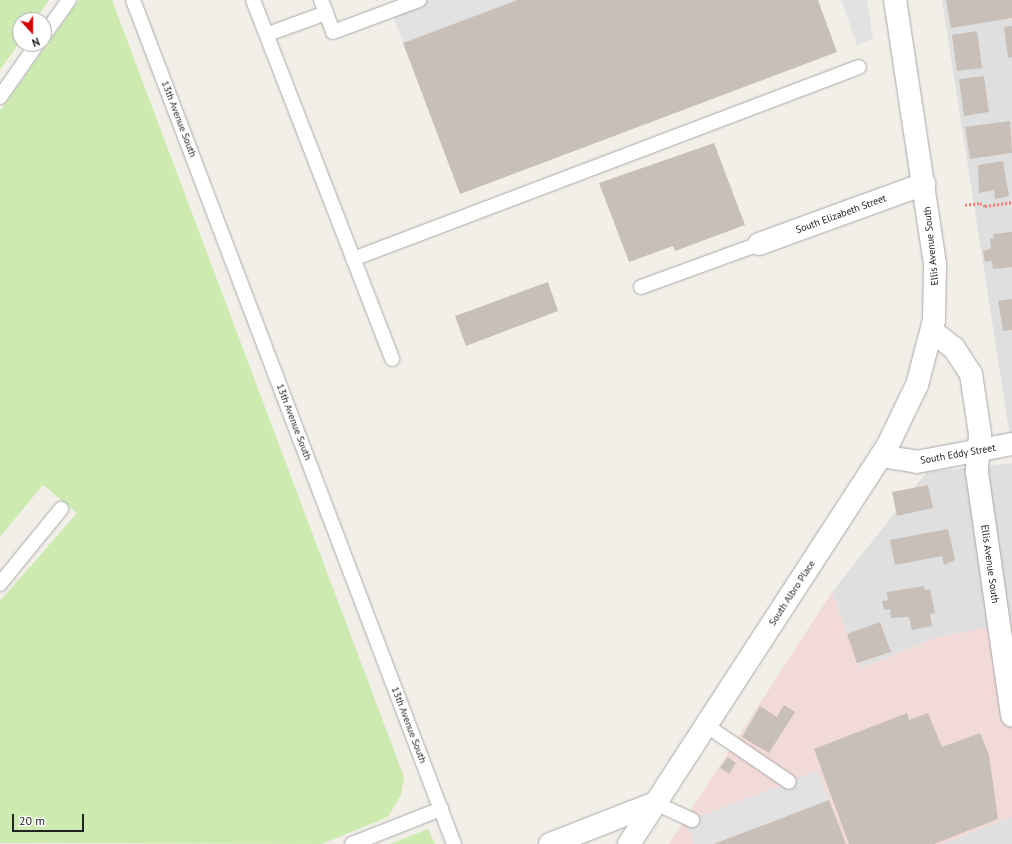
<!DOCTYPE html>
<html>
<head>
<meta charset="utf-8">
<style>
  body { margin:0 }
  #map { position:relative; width:1012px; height:844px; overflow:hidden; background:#f2efe9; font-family:"PT Sans",sans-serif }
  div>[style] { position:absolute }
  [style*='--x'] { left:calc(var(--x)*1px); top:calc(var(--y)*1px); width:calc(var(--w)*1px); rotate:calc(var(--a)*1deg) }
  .residential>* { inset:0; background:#e0dfdf }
  .commercial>* { inset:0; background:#f2dad9 }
  .grass>* { inset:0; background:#cdebb0 }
  .parking>* { inset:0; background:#e2e2e2 }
  .building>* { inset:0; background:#c7bfb8 }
  .path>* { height:2.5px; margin-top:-1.25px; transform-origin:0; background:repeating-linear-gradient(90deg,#fa8072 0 2px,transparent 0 4px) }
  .roads { filter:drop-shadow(0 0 1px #a9a9a9) drop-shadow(0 0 1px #a9a9a9) }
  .service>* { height:14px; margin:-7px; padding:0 7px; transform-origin:7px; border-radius:7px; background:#fff }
  .minor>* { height:22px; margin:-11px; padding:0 11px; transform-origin:11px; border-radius:11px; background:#fff }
  .tertiary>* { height:22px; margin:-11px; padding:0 11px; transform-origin:11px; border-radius:11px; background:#fff }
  span { translate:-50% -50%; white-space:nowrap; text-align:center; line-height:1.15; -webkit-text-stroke:3.5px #fff; paint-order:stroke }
  .street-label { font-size:10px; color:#222 }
  .north { position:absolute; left:12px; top:12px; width:40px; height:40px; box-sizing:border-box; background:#fff; border:1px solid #a7a7a7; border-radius:50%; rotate:159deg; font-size:11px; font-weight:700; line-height:16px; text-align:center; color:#222 }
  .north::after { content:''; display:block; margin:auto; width:14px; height:18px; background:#d40000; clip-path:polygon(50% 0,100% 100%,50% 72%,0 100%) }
  .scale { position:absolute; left:12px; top:814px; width:72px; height:18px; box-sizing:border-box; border:2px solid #222; border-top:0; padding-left:5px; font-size:12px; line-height:14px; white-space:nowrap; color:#222; -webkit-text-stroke:3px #fff; paint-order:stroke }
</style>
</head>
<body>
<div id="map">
  <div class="residential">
    <div style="clip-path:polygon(942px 0,1012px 0,1012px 449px)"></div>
    <div style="clip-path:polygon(1012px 463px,1012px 622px,932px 639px,860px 669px,832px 592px,927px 472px)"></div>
    <div style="clip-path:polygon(1012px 817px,1012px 844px,942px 844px)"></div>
  </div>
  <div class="commercial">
    <div style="clip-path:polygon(832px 592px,860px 669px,932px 639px,1012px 622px,1012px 817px,942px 844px,669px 844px)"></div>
  </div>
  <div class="grass">
    <div style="clip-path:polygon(0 0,49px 0,35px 20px,20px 20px,20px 42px,0 70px)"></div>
    <div style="clip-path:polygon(79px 0,112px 0,404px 777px,401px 795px,388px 817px,322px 844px,0 843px,0 601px,77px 513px,43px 485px,0 537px,0 111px)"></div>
    <div style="clip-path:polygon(428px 829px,435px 844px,390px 844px,410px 836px)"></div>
  </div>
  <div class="parking">
    <div style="clip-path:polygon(419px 0,517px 0,403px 43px,391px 10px)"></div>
    <div style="clip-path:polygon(841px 0,867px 0,873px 39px,857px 45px)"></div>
    <div style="clip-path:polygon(818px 771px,829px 800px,714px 844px,694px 844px,686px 822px)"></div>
  </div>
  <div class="building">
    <div style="clip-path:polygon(517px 0,818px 0,837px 52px,460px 194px,403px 43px)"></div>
    <div style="clip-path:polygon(946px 0,1012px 0,1012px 18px,951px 28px)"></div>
    <div style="clip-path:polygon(1012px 26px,1012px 57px,1008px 58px,1004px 27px)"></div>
    <div style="clip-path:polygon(977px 31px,982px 68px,957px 71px,952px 35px)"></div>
    <div style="clip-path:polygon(984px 76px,989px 112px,964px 116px,959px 79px)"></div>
    <div style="clip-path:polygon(1010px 121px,1012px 153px,970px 159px,965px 127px)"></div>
    <div style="clip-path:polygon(714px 143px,745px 225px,675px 251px,673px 246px,629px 262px,599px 183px)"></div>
    <div style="clip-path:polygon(1003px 161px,1009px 196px,995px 199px,994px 190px,979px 193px,978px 165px)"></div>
    <div style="clip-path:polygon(1012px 232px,1012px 267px,993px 269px,992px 261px,985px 262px,983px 251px,991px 249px,990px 239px,994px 238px,993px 234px)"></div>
    <div style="clip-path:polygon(548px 282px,558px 311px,466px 346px,455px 316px)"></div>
    <div style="clip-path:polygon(1012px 299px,1012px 330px,1003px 331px,998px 301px)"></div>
    <div style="clip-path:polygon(928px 485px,933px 508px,897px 516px,892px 492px)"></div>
    <div style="clip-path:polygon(948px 529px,955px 560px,944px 565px,942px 556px,895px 565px,890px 540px)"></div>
    <div style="clip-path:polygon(924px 586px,925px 590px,930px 589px,935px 613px,930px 614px,932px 626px,912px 630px,909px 617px,891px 618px,890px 609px,884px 610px,882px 601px,888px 600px,887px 592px)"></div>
    <div style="clip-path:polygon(880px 622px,891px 652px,857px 663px,847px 634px)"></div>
    <div style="clip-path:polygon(784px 705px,795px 712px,769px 753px,742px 737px,760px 706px,777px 717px)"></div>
    <div style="clip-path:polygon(907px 713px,909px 720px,928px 713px,942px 747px,980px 733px,989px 755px,998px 819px,934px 844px,849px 844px,814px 749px)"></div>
    <div style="clip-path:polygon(728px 757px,736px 763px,729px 774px,720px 768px)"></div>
    <div style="clip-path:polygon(829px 800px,846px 844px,714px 844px)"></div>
  </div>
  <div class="path">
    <div style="--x:965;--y:205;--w:15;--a:-8"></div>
    <div style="--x:980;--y:203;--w:6;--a:31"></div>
    <div style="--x:985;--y:206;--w:27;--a:-8"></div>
  </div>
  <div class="roads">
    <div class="service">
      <div style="--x:133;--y:0;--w:903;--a:69.18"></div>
      <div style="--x:253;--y:0;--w:385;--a:68.8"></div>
      <div style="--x:321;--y:0;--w:34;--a:69"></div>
      <div style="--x:333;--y:32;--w:92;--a:-20.4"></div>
      <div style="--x:268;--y:34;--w:62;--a:-19.9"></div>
      <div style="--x:44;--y:35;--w:43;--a:-54.5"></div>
      <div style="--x:0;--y:97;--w:65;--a:-55.1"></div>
      <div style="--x:353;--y:259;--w:541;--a:-20.78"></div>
      <div style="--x:641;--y:287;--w:126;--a:-20"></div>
      <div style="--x:0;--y:584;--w:97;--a:-50.9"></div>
      <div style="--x:707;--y:726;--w:99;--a:34.3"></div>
      <div style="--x:655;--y:803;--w:41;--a:24.7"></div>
      <div style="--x:352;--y:844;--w:96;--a:-21.5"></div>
    </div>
    <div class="minor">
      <div style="--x:759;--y:244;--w:176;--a:-20"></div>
      <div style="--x:932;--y:331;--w:28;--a:38"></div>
      <div style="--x:954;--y:348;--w:31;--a:57"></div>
      <div style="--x:971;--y:374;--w:61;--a:81.5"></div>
      <div style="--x:980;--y:434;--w:38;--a:95"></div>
      <div style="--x:977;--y:472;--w:246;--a:81.8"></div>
      <div style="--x:881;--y:456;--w:36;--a:9"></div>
      <div style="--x:917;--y:462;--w:97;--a:-10.7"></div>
    </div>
    <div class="tertiary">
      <div style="--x:550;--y:844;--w:113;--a:-21.3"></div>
      <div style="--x:629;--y:844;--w:471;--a:-57"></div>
      <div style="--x:886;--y:449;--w:71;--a:-64.2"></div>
      <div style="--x:917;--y:385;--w:67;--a:-75.3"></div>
      <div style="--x:934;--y:320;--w:56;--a:-89"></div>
      <div style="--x:935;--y:264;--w:267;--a:-98.6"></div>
    </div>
  </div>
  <div class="street-label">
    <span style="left:179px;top:119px;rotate:69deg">13th Avenue South</span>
    <span style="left:841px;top:214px;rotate:-20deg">South Elizabeth Street</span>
    <span style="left:931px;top:246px;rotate:-96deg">Ellis Avenue South</span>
    <span style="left:294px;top:422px;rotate:69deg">13th Avenue South</span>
    <span style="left:958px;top:454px;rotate:-10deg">South Eddy Street</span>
    <span style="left:990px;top:564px;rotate:82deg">Ellis Avenue South</span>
    <span style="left:792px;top:593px;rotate:-57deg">South Albro Place</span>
    <span style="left:409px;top:725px;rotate:69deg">13th Avenue South</span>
  </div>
  <div class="north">N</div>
  <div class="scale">20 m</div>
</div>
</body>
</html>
